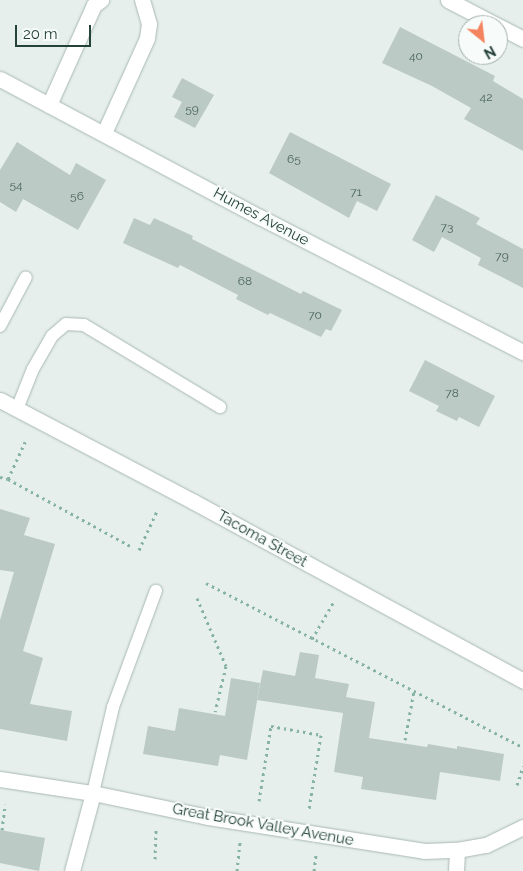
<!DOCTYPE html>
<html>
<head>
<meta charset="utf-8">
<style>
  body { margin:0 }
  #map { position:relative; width:523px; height:871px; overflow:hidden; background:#e6efeb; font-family:Raleway,sans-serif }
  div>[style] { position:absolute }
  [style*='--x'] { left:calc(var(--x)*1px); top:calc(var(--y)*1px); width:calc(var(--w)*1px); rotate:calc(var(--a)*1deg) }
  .building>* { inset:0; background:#bbcac4 }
  .path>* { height:3px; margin-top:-1.5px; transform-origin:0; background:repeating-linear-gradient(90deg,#86b3a5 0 2.5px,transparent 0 6.5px) }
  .roads { filter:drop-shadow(0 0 1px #a8b8b2) drop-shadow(0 0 1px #a8b8b2) }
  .lane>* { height:12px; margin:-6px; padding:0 6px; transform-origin:6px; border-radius:6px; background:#fff }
  .street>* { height:15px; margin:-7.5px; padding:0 7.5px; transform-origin:7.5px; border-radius:7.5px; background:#fff }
  .secondary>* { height:15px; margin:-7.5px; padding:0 7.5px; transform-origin:7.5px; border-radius:7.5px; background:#fff }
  span { translate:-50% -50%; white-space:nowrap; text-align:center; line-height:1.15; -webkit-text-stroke:4px #f7fbf9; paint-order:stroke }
  .number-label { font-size:12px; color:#4a645c }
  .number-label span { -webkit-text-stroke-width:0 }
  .street-label { font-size:15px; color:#24423a }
  .north { position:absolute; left:458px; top:15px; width:50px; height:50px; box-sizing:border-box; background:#f7fbf9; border:1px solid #a3b1ad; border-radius:50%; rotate:151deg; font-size:14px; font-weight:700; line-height:20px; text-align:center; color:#24423a }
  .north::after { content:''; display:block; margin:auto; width:18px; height:22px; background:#f4845f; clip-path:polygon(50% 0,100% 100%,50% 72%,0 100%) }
  .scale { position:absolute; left:15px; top:25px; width:76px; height:22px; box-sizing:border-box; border:2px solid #24423a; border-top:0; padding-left:6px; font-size:15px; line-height:18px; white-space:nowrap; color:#24423a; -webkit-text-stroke:4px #f7fbf9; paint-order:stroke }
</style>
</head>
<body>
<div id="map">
  <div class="building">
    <div style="clip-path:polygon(400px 27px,495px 76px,493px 81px,523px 99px,523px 151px,464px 119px,471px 108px,432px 86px,382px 63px)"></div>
    <div style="clip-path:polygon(182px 78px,214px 95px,195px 128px,174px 117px,182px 102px,172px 97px)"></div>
    <div style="clip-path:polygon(290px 132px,391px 184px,377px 211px,357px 201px,349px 218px,269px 173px)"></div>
    <div style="clip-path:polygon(17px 142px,70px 175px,76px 163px,106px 180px,78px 230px,23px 199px,16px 212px,0 202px,0 170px)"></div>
    <div style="clip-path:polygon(436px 195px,480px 218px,476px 224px,523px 249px,523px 288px,478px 265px,481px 258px,442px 237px,434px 252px,412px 240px)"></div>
    <div style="clip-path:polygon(134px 218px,150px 225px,154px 218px,193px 236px,192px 239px,301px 294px,303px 291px,342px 310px,331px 331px,326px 329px,321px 337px,270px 313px,268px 315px,236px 299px,238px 295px,180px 265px,178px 268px,123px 243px)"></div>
    <div style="clip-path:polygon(425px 360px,495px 396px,479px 427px,459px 417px,457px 421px,436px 411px,439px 406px,409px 391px)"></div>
    <div style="clip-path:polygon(0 509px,30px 518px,24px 535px,55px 544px,23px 651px,43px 658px,30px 704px,72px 711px,67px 741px,0 729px,0 620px,14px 572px,0 570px)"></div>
    <div style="clip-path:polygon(300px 652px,319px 655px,315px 678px,349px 684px,346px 697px,375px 702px,369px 738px,427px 747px,428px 744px,457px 749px,457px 746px,504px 754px,500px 781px,440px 772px,436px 800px,361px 789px,363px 777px,334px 772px,343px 713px,257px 700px,263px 670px,295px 676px)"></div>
    <div style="clip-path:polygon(231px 678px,260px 683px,247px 760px,220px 755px,218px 766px,143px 754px,148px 726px,175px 731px,179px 708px,225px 716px)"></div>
    <div style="clip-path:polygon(0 830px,45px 838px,39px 871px,0 863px)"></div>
  </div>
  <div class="path">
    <div style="--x:0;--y:477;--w:8;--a:14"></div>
    <div style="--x:8;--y:479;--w:141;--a:28.7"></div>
    <div style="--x:8;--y:479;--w:41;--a:-65.3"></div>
    <div style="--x:139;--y:550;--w:43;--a:-65.2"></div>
    <div style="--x:206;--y:583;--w:357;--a:27.4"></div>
    <div style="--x:197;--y:598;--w:74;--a:66.9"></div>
    <div style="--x:226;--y:666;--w:47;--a:103.4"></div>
    <div style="--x:312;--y:639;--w:42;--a:-59.7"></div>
    <div style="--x:405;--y:740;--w:50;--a:-79.6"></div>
    <div style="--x:517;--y:785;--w:20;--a:-72"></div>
    <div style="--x:259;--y:801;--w:76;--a:-80.9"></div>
    <div style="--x:271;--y:726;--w:51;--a:10.2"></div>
    <div style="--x:321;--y:735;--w:75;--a:99.2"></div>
    <div style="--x:2;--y:830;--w:26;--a:-83"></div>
    <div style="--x:155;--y:859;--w:31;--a:-88"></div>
    <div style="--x:237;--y:871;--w:29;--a:-84"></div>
    <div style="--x:314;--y:871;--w:17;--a:-83"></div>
  </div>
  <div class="roads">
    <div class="lane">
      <div style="--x:0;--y:326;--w:55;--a:-62"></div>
      <div style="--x:17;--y:409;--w:43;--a:-68.2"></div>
      <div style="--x:33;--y:369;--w:38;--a:-60"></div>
      <div style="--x:52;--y:336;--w:18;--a:-41"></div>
      <div style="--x:66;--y:324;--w:18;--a:3"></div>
      <div style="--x:84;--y:325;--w:159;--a:31.1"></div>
      <div style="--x:93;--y:793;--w:88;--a:-76.9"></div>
      <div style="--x:113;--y:707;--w:124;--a:-69.7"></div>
    </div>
    <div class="street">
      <div style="--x:448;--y:0;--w:54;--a:27.5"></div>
      <div style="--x:498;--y:26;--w:28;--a:27"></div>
      <div style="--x:0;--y:79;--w:294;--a:28"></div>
      <div style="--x:260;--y:217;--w:296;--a:27.2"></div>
      <div style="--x:49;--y:105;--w:110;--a:-65.8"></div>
      <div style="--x:94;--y:5;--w:9;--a:-36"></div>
      <div style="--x:104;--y:133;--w:104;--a:-65.6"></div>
      <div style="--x:147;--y:38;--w:14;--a:-82"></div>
      <div style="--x:149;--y:24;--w:25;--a:-106"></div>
      <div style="--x:0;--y:779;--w:94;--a:8.6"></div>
      <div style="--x:93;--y:793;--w:117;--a:11.8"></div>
      <div style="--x:208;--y:817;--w:219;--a:8.9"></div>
      <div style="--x:424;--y:851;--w:33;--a:-2"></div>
      <div style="--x:457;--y:850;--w:29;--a:-10"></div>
      <div style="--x:486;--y:845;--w:41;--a:-25.9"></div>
      <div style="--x:72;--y:871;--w:81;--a:-74.9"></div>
      <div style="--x:456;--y:871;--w:21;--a:-87"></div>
    </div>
    <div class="secondary">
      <div style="--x:0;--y:400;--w:219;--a:27.7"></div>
      <div style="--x:194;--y:502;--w:375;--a:28.5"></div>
    </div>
  </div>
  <div class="number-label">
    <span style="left:416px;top:57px">40</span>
    <span style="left:486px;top:98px">42</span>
    <span style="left:192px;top:110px">59</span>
    <span style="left:294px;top:160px">65</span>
    <span style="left:16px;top:186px">54</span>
    <span style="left:356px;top:193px">71</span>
    <span style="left:77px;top:197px">56</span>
    <span style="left:447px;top:228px">73</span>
    <span style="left:502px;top:257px">79</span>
    <span style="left:245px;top:282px">68</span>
    <span style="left:315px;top:316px">70</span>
    <span style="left:452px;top:394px">78</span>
  </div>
  <div class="street-label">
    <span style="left:261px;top:217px;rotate:28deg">Humes Avenue</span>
    <span style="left:262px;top:539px;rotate:29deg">Tacoma Street</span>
    <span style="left:263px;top:825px;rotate:10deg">Great Brook Valley Avenue</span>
  </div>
  <div class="north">N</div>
  <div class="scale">20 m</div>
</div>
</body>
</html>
